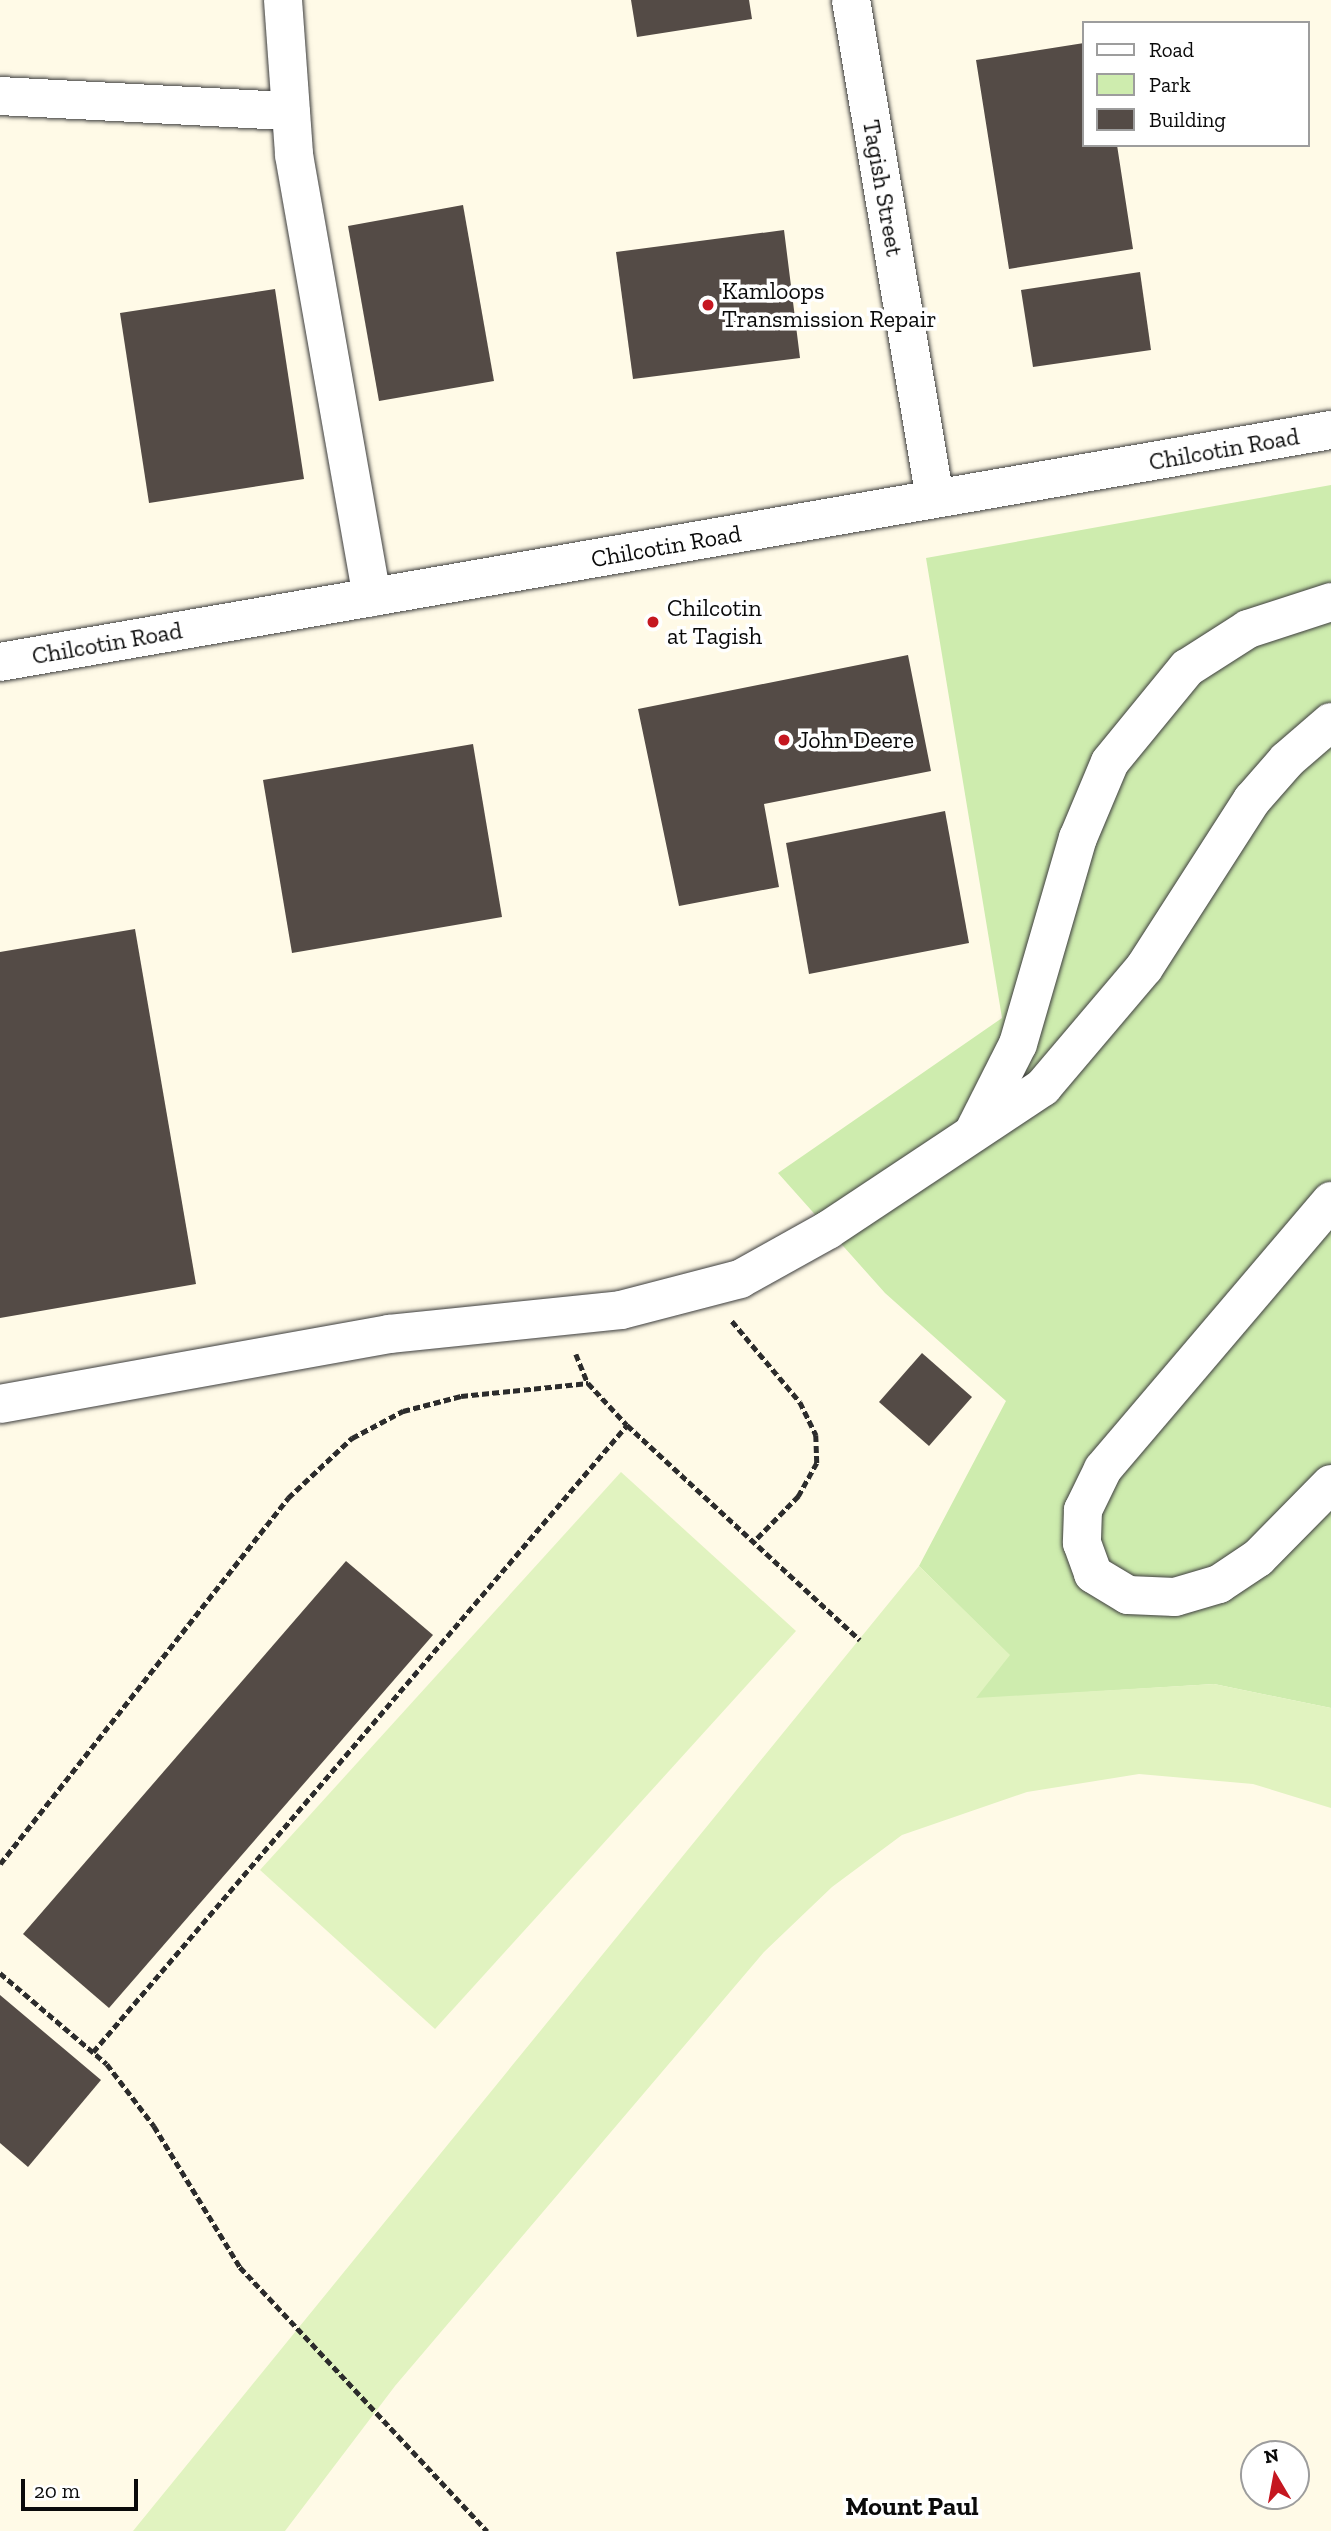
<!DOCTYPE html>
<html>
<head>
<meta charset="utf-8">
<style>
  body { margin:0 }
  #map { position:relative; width:1331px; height:2531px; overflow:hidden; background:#fffae7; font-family:"Zilla Slab",serif }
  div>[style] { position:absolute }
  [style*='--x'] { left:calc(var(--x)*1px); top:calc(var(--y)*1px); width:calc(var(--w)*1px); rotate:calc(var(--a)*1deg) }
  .green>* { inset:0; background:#ceecae }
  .pitch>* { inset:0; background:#e1f3c0 }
  .building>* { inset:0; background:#544b46 }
  .path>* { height:4.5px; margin-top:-2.25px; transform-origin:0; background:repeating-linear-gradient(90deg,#2c2c2c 0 7px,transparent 0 10.5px) }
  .roads { filter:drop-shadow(0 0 2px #3d3d3d) drop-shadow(0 0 2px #3d3d3d) }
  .minor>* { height:38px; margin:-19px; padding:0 19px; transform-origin:19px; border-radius:19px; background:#fff }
  .dots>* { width:19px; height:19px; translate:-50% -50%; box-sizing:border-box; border:4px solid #fff; border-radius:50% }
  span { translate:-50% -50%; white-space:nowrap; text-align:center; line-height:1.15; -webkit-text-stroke:7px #fff; paint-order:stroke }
  .street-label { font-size:24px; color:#0a0a0a }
  .poi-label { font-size:24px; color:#0a0a0a }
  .left { translate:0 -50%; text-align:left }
  .neighbourhood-label { font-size:26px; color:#0a0a0a; font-weight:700 }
  .legend { position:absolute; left:1082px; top:21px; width:228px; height:126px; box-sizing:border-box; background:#fff; border:2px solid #9d9d9d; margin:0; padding:9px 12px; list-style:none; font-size:21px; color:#0a0a0a }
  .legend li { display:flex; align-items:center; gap:14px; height:35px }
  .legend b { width:35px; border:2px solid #9d9d9d }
  .north { position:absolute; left:1240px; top:2440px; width:70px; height:70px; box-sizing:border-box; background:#fff; border:2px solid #9d9d9d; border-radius:50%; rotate:350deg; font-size:19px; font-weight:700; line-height:28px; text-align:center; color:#0a0a0a }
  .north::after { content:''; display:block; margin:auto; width:24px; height:32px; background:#c51720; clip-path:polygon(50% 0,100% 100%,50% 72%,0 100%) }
  .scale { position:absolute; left:21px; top:2479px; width:117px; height:32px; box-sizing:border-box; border:4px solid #0a0a0a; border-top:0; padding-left:9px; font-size:21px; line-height:24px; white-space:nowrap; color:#0a0a0a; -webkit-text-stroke:5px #fff; paint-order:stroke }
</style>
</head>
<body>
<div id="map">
  <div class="green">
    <div style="clip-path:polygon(1331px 485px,1331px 1708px,1214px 1684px,975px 1699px,1006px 1652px,919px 1566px,1006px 1401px,885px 1293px,778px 1173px,1002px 1018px,926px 558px)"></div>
  </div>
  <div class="pitch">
    <div style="clip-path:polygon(621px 1472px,796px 1631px,435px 2029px,260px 1870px)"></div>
    <div style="clip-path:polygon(919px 1566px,1010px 1655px,976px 1698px,1214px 1684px,1331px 1708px,1331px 1808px,1253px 1784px,1139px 1774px,1027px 1792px,902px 1835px,832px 1887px,764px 1952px,395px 2386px,285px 2531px,133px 2531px)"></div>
  </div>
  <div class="building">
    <div style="clip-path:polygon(631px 0,749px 0,752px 19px,637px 37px)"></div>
    <div style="clip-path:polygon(1084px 43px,1084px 145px,1117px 145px,1133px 249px,1009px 269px,976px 60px)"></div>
    <div style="clip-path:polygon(463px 205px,494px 381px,379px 401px,348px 226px)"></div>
    <div style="clip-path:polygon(784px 230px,800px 358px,633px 379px,616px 252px)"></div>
    <div style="clip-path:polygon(1140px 272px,1151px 350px,1033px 367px,1021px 290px)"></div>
    <div style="clip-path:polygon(275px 289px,304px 479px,149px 503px,120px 313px)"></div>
    <div style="clip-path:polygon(908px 655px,931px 771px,764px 804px,779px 887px,679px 906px,638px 709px)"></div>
    <div style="clip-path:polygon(473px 744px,502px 917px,292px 953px,263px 780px)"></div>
    <div style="clip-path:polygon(945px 811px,969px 943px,809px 974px,786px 843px)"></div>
    <div style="clip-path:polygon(135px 929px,196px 1284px,0 1318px,0 952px)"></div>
    <div style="clip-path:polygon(922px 1353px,972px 1397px,929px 1446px,879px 1402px)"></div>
    <div style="clip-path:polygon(346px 1561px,433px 1635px,109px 2008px,23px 1934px)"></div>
    <div style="clip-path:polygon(0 1995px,101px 2080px,28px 2167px,0 2143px)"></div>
  </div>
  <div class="path">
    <div style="--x:732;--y:1321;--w:106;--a:50"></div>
    <div style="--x:800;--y:1402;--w:37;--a:64"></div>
    <div style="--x:816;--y:1435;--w:28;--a:88"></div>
    <div style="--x:817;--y:1463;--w:38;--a:119"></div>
    <div style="--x:799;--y:1496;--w:64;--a:134.4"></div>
    <div style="--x:576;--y:1354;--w:31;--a:68"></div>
    <div style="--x:588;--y:1383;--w:57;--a:47.1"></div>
    <div style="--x:627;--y:1425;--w:317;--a:42.7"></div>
    <div style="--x:0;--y:1864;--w:466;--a:-51.8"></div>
    <div style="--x:288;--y:1498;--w:88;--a:-43.2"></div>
    <div style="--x:352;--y:1438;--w:58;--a:-27.9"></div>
    <div style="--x:403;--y:1411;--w:60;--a:-14.5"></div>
    <div style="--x:461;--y:1396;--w:128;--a:-5.8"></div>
    <div style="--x:0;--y:1973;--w:140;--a:40.4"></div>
    <div style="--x:107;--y:2064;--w:78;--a:52.8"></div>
    <div style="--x:154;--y:2126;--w:165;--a:58.6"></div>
    <div style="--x:240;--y:2267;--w:362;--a:46.9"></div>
    <div style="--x:93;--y:2052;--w:824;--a:-49.58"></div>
  </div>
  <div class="roads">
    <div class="minor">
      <div style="--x:283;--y:0;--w:155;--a:85.9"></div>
      <div style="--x:294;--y:155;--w:449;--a:80"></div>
      <div style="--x:851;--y:0;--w:506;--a:80.44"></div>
      <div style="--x:0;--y:96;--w:291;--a:3"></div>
      <div style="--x:0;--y:662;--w:1351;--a:-9.89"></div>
      <div style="--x:974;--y:1131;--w:97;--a:-63.2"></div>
      <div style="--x:1018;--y:1044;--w:215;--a:-73.8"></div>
      <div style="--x:1078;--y:838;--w:82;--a:-67.2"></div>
      <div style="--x:1110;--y:762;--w:122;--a:-50.7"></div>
      <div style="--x:1187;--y:668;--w:72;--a:-32.6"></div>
      <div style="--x:1248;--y:629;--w:87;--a:-18"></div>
      <div style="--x:1331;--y:1201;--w:352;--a:130.4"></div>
      <div style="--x:1103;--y:1469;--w:46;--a:116"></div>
      <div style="--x:1083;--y:1510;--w:33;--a:92"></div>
      <div style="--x:1082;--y:1543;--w:33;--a:70"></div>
      <div style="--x:1093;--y:1574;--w:41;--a:31"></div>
      <div style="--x:1128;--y:1595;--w:47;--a:2.4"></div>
      <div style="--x:1175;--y:1597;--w:46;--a:-16.5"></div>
      <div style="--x:1219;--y:1584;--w:47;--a:-33.7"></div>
      <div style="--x:1258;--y:1558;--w:104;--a:-45.4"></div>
      <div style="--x:0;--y:1404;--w:395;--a:-10.2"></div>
      <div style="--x:389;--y:1334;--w:233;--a:-5.9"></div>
      <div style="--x:621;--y:1310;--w:123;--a:-14.6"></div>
      <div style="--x:740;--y:1279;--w:101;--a:-29.1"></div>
      <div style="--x:828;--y:1230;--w:258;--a:-33.6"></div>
      <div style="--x:1043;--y:1087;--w:156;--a:-49.7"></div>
      <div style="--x:1144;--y:968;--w:200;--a:-57.3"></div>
      <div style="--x:1252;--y:800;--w:53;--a:-48.8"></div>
      <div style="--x:1287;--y:760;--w:58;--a:-40.8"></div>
    </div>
  </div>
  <div class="dots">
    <div style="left:708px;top:305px;background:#c51720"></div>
    <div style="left:653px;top:622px;background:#c51720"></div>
    <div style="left:784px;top:740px;background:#c51720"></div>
  </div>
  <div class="street-label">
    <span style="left:883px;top:188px;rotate:80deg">Tagish Street</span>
    <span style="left:1224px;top:449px;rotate:-10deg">Chilcotin Road</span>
    <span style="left:666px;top:546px;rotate:-10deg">Chilcotin Road</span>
    <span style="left:107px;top:643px;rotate:-10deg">Chilcotin Road</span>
  </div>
  <div class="poi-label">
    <span class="left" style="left:722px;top:305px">Kamloops<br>Transmission Repair</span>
    <span class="left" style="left:667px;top:622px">Chilcotin<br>at Tagish</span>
    <span class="left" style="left:798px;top:740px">John Deere</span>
  </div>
  <div class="neighbourhood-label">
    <span style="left:912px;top:2507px">Mount Paul</span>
  </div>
  <ul class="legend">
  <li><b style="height:9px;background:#fff"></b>Road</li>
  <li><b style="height:19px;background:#ceecae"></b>Park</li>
  <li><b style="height:19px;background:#544b46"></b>Building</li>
  </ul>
  <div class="north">N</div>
  <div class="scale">20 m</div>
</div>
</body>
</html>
